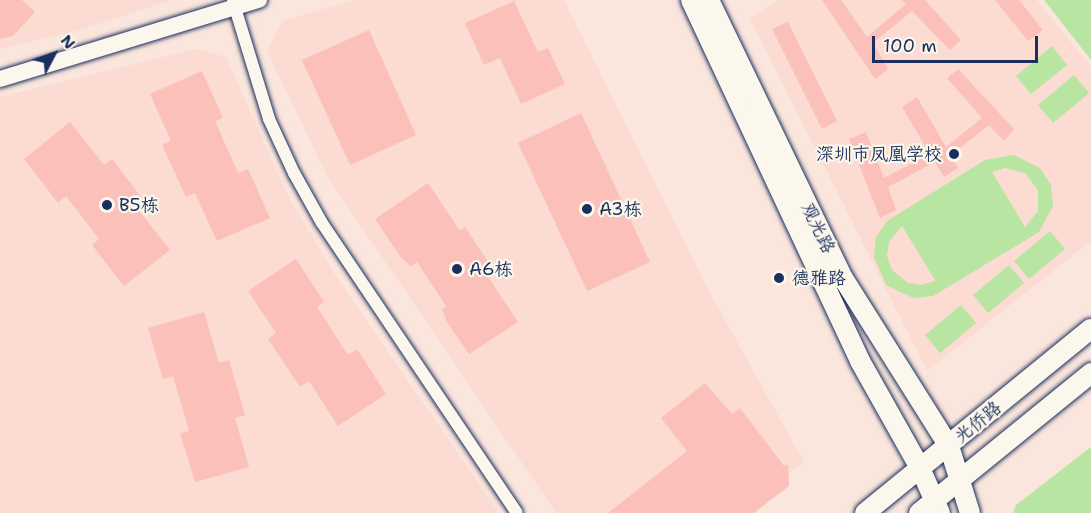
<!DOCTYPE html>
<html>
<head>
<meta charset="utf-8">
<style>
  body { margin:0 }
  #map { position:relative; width:1091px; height:513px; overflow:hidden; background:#fbe6dd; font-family:"Shantell Sans","LXGW WenKai TC",sans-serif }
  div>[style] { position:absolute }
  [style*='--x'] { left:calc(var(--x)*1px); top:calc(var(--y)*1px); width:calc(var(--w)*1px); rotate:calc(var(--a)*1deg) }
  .built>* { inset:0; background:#fbdbd2 }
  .green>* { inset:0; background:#b9e5a3 }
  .building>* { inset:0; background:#fbc0b9 }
  .roads { filter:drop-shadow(0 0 2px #1b2f5e) drop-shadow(0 0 2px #1b2f5e) }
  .street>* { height:12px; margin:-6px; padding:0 6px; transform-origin:6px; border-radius:6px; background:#fbf7ec }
  .secondary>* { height:16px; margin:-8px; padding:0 8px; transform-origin:8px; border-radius:8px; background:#fbf7ec }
  .primary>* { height:20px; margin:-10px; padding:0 10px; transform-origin:10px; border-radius:10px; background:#fbf7ec }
  .dots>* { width:16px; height:16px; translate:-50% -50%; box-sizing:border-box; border:3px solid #fbf7ec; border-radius:50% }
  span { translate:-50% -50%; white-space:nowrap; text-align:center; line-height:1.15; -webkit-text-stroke:4.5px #fbf7ec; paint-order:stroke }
  .poi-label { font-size:18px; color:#1b2f5e }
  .right { translate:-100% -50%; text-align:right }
  .left { translate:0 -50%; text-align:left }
  .street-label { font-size:18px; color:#1b2f5e }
  .north { position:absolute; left:24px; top:24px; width:60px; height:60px; -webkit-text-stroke:4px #fbf7ec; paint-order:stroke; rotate:49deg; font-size:16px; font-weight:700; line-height:24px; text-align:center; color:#1b2f5e }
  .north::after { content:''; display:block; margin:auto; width:21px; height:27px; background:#1b2f5e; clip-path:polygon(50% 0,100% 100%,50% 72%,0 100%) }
  .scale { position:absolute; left:872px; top:36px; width:166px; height:27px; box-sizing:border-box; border:3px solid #1b2f5e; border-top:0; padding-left:8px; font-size:18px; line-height:21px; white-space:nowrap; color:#1b2f5e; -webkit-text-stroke:4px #fbf7ec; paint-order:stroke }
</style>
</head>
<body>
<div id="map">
  <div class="built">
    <div style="clip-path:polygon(0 0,171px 0,80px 30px,0 49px)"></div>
    <div style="clip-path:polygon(353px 0,564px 0,710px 293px,804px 462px,741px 513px,556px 513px,327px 176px,267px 51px,283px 21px)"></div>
    <div style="clip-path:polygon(779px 0,1037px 0,1091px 67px,1091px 241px,927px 371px,750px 18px)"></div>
    <div style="clip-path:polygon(196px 49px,226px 57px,286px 192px,334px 273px,499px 513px,0 513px,0 97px)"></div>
  </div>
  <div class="green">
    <div style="clip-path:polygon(1044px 0,1091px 0,1091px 60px)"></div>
    <div style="clip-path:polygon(1052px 46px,1067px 65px,1031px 94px,1016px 76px)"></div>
    <div style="clip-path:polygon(1074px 75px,1089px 93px,1053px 123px,1038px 105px)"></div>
    <div style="clip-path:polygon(evenodd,1014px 155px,1040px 168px,1051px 185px,1053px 206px,1039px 232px,933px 296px,913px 298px,886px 285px,874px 257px,876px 237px,887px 221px,985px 160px,1014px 155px,1005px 168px,1025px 173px,1038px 190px,1038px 211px,1025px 227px,992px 172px,1005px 168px,1014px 155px,902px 226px,935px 280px,935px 281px,922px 285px,908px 283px,892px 270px,887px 256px,889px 242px,902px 226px)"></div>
    <div style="clip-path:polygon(1050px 231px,1065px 249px,1029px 279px,1014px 261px)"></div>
    <div style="clip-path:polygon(1009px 265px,1024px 283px,988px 313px,973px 295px)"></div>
    <div style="clip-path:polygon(961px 305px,976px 323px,940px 353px,925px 335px)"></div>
    <div style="clip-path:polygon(1091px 447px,1091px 513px,1013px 513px,1016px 505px)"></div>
  </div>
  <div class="building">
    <div style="clip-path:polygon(0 0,22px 0,35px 12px,13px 36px,0 39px)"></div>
    <div style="clip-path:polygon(822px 0,841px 0,867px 37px,906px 4px,902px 0,925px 0,961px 40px,950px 50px,912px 11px,873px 43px,888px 69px,875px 79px)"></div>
    <div style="clip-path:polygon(995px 0,1019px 0,1043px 30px,1028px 41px)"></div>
    <div style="clip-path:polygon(514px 1px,538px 52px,548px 48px,565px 84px,521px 104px,500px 58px,484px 65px,465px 23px)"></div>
    <div style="clip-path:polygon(788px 22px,837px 121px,822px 129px,772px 29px)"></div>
    <div style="clip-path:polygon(369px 30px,416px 135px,350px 165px,302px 60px)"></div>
    <div style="clip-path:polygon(958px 69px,1014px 129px,1004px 141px,989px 125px,951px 155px,958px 168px,944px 177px,935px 162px,888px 187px,896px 210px,880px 218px,849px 139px,866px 132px,884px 178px,930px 154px,902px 107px,917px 97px,946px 147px,982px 118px,947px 78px)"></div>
    <div style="clip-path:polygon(202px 71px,223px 118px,215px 121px,238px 173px,248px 169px,270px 218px,217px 241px,195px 193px,186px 197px,162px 145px,171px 141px,150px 94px)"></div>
    <div style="clip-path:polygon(581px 113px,650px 262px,587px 291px,518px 143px)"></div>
    <div style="clip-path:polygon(70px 122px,104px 165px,112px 159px,145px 202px,137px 208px,170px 250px,124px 286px,92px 245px,99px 239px,66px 196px,58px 203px,24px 159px)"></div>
    <div style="clip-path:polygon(428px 183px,460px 231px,465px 227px,495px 272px,488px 277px,518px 322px,469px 354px,447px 322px,442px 309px,446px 306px,417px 262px,411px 267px,400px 256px,375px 219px)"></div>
    <div style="clip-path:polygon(296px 259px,324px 302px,317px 307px,348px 355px,357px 349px,386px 394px,338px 426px,309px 381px,300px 387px,268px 339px,276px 333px,248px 291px)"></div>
    <div style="clip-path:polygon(204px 312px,219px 363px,229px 360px,245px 415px,235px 418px,249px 467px,195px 482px,180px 433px,189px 431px,173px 376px,163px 379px,148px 328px)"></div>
    <div style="clip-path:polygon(705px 383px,732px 414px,740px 408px,784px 466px,788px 464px,789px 486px,754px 513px,608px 513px,687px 451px,661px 418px)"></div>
  </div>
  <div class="roads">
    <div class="street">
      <div style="--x:233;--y:1;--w:123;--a:73"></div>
      <div style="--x:269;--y:119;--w:60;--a:65.2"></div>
      <div style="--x:294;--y:173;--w:57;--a:60.8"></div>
      <div style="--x:322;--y:223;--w:349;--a:56.1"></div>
    </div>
    <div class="secondary">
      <div style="--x:0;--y:79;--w:271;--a:-17"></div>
    </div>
    <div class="primary">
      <div style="--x:691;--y:0;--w:399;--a:64.9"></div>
      <div style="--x:860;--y:361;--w:123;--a:60.7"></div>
      <div style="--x:920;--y:468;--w:49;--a:66"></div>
      <div style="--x:709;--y:0;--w:309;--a:64.3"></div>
      <div style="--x:843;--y:278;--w:199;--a:57.8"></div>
      <div style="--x:949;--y:446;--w:70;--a:72.6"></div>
      <div style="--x:865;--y:513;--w:291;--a:-39.2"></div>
      <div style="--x:919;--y:513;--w:222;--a:-39.1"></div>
    </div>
  </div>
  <div class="dots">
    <div style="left:954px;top:154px;background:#1b2f5e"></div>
    <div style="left:107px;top:205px;background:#1b2f5e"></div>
    <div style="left:587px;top:209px;background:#1b2f5e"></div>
    <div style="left:457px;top:269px;background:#1b2f5e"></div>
    <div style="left:779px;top:278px;background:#1b2f5e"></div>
  </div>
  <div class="poi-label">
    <span class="right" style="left:942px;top:154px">深圳市凤凰学校</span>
    <span class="left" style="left:119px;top:205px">B5栋</span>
    <span class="left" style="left:599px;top:209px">A3栋</span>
    <span class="left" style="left:469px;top:269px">A6栋</span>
    <span class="left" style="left:792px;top:278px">德雅路</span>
  </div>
  <div class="street-label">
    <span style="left:818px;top:228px;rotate:64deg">观光路</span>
    <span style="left:978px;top:422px;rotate:-39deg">光侨路</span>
  </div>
  <div class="north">N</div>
  <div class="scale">100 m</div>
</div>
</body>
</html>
